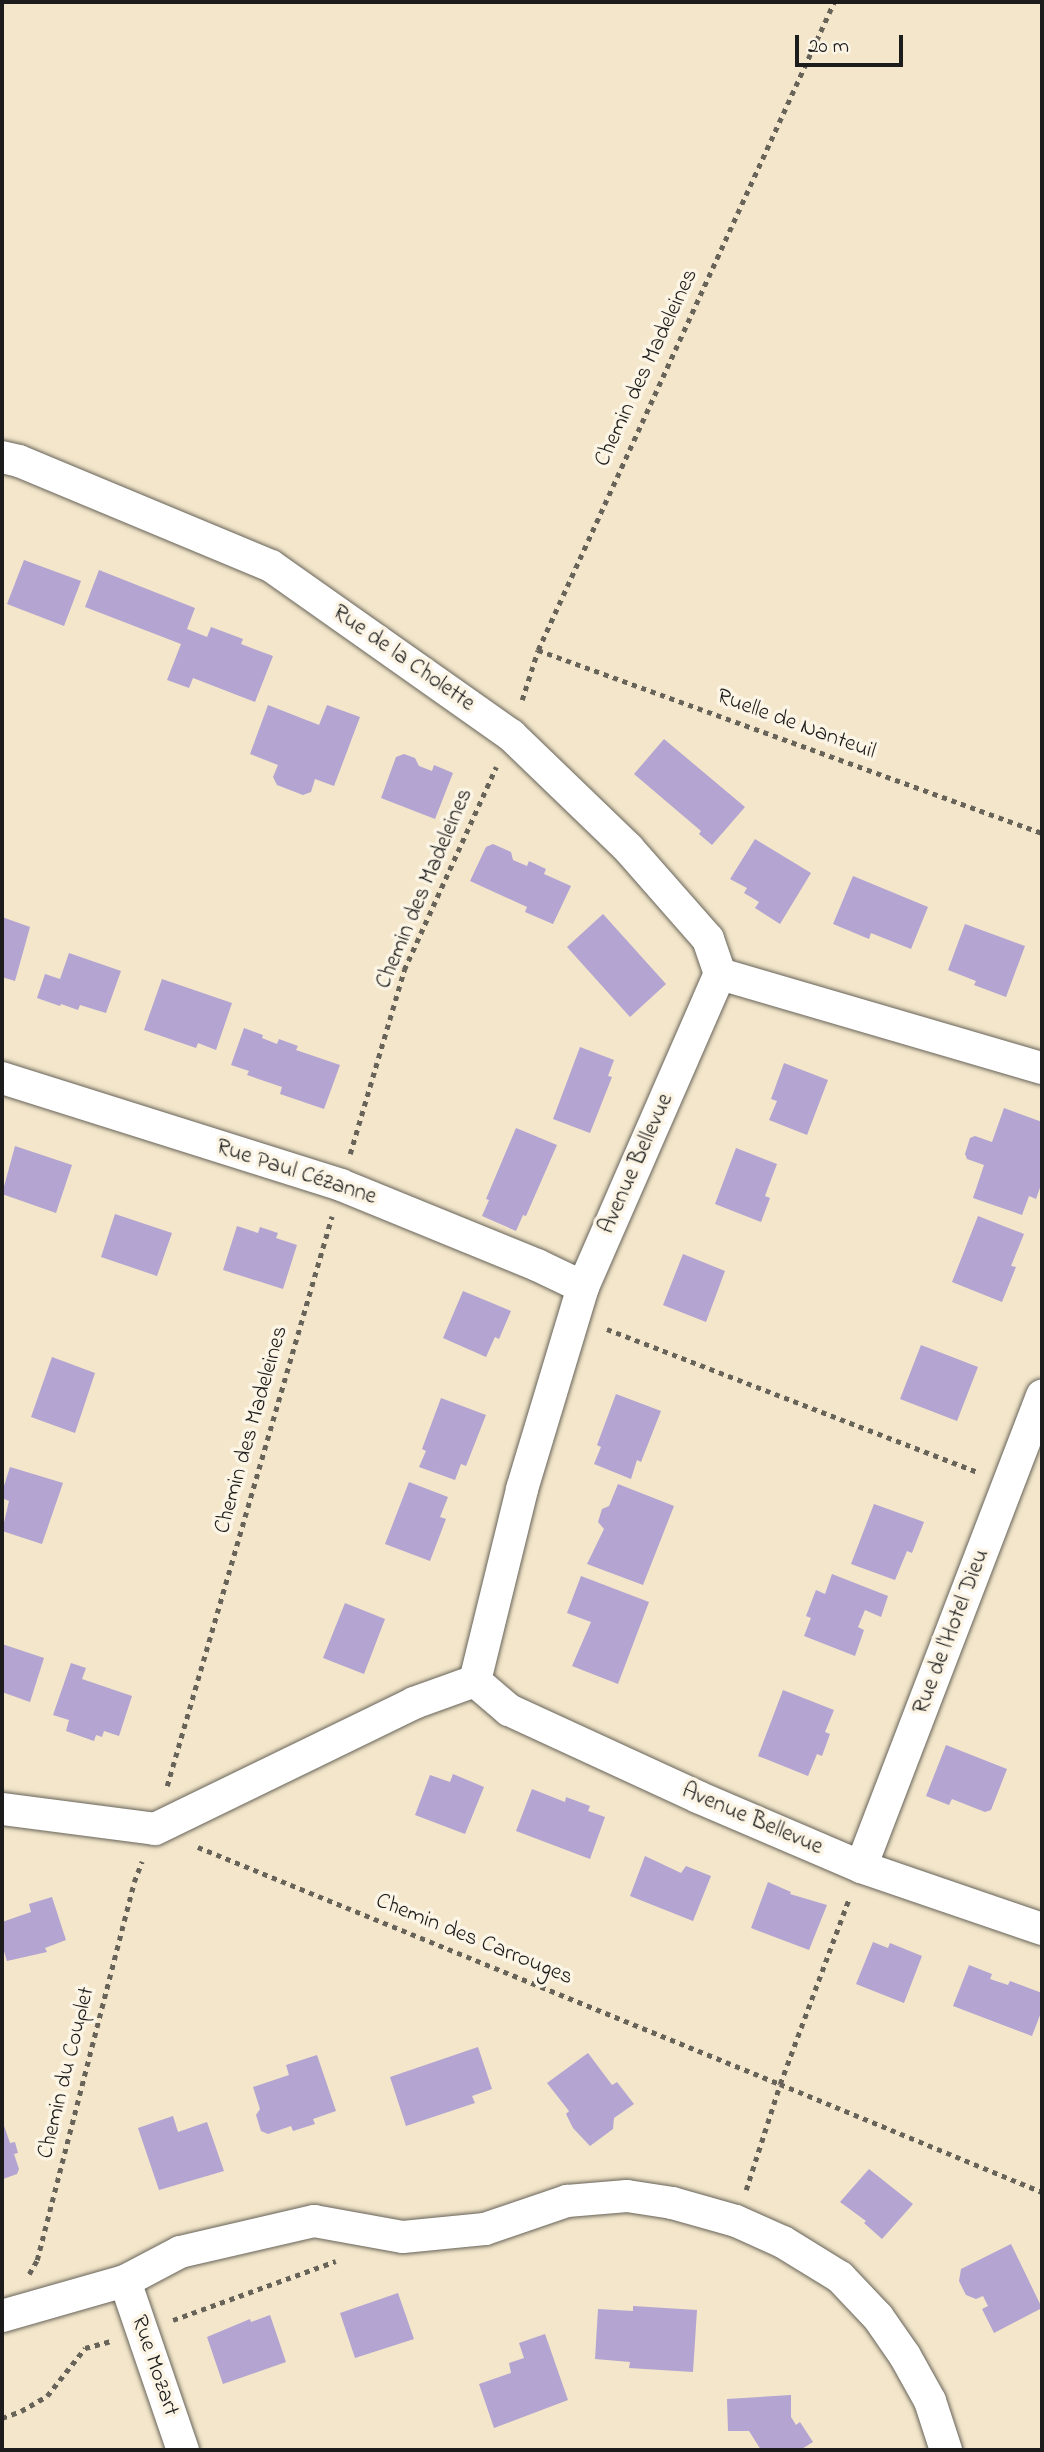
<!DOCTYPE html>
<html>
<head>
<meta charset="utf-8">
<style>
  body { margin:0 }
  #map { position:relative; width:1044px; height:2452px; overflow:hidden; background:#f3e6ca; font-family:"Indie Flower",sans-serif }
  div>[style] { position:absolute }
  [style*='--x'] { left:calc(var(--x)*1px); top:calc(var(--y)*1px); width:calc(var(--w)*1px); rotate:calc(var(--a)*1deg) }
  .building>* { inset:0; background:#b3a4d2 }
  .path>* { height:4.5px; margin-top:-2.25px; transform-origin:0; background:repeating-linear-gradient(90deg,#676359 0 5px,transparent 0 10px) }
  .roads { filter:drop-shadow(0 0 2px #676359) drop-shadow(0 0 2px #676359) }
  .minor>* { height:32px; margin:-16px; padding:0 16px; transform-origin:16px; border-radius:16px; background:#fff }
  span { translate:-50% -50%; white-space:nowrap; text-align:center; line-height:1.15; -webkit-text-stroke:7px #fcf5e5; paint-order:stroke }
  .street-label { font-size:23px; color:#1c1c1c }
  .frame { position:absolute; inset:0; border:4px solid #1c1c1c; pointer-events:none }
  .scale { position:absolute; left:795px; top:35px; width:108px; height:32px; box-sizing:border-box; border:4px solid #1c1c1c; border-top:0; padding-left:9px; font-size:21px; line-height:24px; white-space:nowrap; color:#1c1c1c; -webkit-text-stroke:5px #fcf5e5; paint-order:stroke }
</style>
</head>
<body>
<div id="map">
  <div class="building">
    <div style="clip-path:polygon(24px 560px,81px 581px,64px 626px,7px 604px)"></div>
    <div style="clip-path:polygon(99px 570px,195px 608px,187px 629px,207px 637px,211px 627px,243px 639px,241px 644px,273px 656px,255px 702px,193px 678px,189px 688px,167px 680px,181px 644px,85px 607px)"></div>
    <div style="clip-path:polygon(268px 705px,319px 725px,327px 705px,360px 717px,334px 786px,315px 779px,311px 792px,303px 795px,277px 785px,273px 777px,278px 765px,250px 754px)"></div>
    <div style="clip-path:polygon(664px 739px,745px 807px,712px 845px,699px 834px,701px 831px,634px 774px)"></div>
    <div style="clip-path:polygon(404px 754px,415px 758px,419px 766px,432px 771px,434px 765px,453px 773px,435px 819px,381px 798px,396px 757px)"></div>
    <div style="clip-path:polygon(755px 839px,811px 873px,780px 924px,755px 908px,759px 902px,744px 893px,747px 888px,730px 879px)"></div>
    <div style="clip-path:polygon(493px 844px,511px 852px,513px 860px,527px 866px,529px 861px,546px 869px,544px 874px,571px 886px,553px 924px,525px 912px,527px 907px,470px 881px,486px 847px)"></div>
    <div style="clip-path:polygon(853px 876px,928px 907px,911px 949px,871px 933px,869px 939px,833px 924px)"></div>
    <div style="clip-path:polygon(603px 914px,666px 984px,630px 1017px,567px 947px)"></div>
    <div style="clip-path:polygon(2px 917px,30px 927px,15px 981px,2px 977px)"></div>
    <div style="clip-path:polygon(965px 924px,1025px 946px,1006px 997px,974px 985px,976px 981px,948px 970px)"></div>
    <div style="clip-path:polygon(69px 953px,121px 971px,106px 1013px,80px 1005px,78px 1010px,61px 1004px,60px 1006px,37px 998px,45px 974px,60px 979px)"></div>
    <div style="clip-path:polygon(162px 979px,232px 1003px,216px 1050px,198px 1043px,196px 1048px,144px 1030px)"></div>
    <div style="clip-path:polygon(244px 1028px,263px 1035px,262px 1038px,277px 1044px,279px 1039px,298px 1046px,296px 1050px,340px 1065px,324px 1109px,280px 1094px,282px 1087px,247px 1075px,249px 1071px,231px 1065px)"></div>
    <div style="clip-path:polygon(580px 1047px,614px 1060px,608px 1076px,612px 1077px,590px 1133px,553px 1119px)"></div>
    <div style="clip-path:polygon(784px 1063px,828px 1080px,807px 1135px,769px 1120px,777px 1101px,771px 1099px)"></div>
    <div style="clip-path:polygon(1004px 1108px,1042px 1122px,1042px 1182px,1036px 1199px,1029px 1196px,1022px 1215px,973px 1198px,984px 1165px,967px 1159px,965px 1154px,970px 1138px,975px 1136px,992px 1142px)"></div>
    <div style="clip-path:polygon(516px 1128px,557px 1145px,526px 1216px,523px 1215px,516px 1231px,482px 1216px,489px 1200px,486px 1199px)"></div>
    <div style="clip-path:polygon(15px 1146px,72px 1165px,56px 1213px,2px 1194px)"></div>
    <div style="clip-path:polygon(736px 1148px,777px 1164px,765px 1196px,770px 1198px,761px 1222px,715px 1204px)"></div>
    <div style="clip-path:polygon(115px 1214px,172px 1233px,157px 1276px,101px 1257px)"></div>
    <div style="clip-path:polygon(978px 1216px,1024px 1234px,1011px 1266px,1016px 1267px,1002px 1302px,952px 1282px)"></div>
    <div style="clip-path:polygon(237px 1226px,258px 1233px,260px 1227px,278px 1233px,276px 1238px,297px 1245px,283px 1289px,223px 1270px)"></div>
    <div style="clip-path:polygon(683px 1254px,725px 1271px,706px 1322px,663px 1305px)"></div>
    <div style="clip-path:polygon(463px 1291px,511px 1311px,499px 1339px,495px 1337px,486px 1357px,443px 1338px)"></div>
    <div style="clip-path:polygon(921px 1345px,978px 1367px,957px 1421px,900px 1399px)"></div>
    <div style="clip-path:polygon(52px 1357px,95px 1373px,75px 1433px,31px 1417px)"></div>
    <div style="clip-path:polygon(616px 1394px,661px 1411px,641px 1462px,637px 1460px,631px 1479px,594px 1464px,601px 1447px,597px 1445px)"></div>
    <div style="clip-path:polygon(441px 1398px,486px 1415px,466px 1466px,461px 1464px,455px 1480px,419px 1467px,426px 1451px,422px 1449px)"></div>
    <div style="clip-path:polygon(10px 1467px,63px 1483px,42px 1544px,2px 1531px,9px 1501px,2px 1498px,2px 1492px)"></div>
    <div style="clip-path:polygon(409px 1482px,448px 1497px,440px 1517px,446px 1519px,430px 1561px,385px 1544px)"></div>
    <div style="clip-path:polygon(618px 1484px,674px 1506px,643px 1585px,587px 1564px,604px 1529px,598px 1522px,602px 1509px,609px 1506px)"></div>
    <div style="clip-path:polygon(874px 1504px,924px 1522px,912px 1553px,907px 1551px,895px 1580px,851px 1564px)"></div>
    <div style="clip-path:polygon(832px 1574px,888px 1596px,881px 1617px,865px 1610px,858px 1627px,864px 1630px,855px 1656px,804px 1636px,811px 1618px,806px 1616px,816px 1590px,825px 1594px)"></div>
    <div style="clip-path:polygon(581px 1576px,649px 1602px,618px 1684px,572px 1666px,591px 1622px,567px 1613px)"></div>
    <div style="clip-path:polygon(345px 1603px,385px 1619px,364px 1674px,323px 1658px)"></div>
    <div style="clip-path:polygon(2px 1644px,44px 1658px,30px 1702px,2px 1692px)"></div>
    <div style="clip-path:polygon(71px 1663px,86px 1668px,82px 1679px,132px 1696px,119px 1736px,104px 1731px,102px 1737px,96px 1735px,94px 1741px,66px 1731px,69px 1720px,53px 1715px)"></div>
    <div style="clip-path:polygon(783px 1690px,834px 1710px,825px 1732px,830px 1734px,822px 1756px,817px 1754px,808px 1776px,758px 1756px)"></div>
    <div style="clip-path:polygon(946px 1745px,1007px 1769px,991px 1810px,985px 1812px,952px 1799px,949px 1805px,926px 1796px)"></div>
    <div style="clip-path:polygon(453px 1774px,484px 1787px,465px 1834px,415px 1815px,430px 1775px,450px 1782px)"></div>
    <div style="clip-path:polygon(532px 1789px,565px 1802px,566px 1797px,590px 1806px,588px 1811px,605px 1817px,590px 1859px,516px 1831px)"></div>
    <div style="clip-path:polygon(645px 1856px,681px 1873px,686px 1866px,711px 1876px,693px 1921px,630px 1896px)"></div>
    <div style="clip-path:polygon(768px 1882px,791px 1892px,790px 1894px,827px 1905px,809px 1950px,751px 1928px)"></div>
    <div style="clip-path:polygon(52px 1897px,66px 1940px,45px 1948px,47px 1952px,7px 1961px,2px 1945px,2px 1922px,31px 1912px,29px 1904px)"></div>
    <div style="clip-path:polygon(873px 1942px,888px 1948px,890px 1943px,922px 1956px,904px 2003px,856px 1984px)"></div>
    <div style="clip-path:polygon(969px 1965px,992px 1974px,990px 1979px,1008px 1985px,1010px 1981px,1042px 1993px,1042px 2010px,1032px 2036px,953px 2006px)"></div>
    <div style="clip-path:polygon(478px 2047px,492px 2089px,472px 2096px,475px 2103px,406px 2126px,390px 2077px)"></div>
    <div style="clip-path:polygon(588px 2053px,612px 2085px,617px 2082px,634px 2104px,614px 2118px,613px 2129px,590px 2146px,573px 2128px,566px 2114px,569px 2111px,547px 2083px)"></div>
    <div style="clip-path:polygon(317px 2055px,336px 2111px,313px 2119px,315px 2124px,293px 2131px,291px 2126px,268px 2134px,261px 2131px,256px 2115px,260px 2109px,253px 2087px,289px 2075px,286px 2065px)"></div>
    <div style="clip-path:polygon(173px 2116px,178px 2132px,207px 2122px,224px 2171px,159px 2190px,138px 2128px)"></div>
    <div style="clip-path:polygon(2px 2120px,10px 2143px,15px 2142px,18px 2153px,14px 2154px,19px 2169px,17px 2174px,3px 2179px)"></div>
    <div style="clip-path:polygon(869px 2169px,913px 2204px,882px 2239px,864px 2223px,866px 2221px,840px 2202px)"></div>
    <div style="clip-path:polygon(1011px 2244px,1042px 2308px,994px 2333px,982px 2309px,988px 2306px,983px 2296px,976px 2299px,966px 2295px,959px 2281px,961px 2269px)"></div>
    <div style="clip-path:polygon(398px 2293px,414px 2339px,355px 2358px,340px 2313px)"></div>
    <div style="clip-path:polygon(633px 2306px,697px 2310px,693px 2372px,629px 2368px,630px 2362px,595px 2359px,598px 2309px,633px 2311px)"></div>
    <div style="clip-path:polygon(270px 2315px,286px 2362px,223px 2384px,207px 2337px,250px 2319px,251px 2322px)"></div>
    <div style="clip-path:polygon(545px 2334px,568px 2400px,494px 2428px,479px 2384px,511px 2373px,509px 2363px,524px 2358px,519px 2343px)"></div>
    <div style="clip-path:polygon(791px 2395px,791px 2417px,796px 2425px,800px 2422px,813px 2442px,800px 2450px,761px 2450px,749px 2431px,728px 2431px,727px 2399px)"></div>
  </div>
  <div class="path">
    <div style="--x:538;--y:650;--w:536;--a:19.96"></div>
    <div style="--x:522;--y:700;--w:52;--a:-72.3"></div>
    <div style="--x:538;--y:650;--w:712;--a:-65.45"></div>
    <div style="--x:350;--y:1154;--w:192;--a:-73.6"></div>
    <div style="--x:404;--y:970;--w:223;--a:-65.6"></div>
    <div style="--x:607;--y:1329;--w:397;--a:21.1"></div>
    <div style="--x:167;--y:1786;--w:593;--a:-73.86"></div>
    <div style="--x:198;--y:1847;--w:628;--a:22.16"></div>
    <div style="--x:780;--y:2084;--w:198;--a:-69.6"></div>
    <div style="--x:746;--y:2190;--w:111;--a:-72.2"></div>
    <div style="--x:780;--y:2084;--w:283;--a:22.4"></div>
    <div style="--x:29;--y:2274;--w:16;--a:-60"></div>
    <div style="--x:37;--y:2260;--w:390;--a:-75.6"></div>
    <div style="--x:134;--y:1882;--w:22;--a:-69"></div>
    <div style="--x:173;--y:2320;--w:173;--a:-19.9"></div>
    <div style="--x:2;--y:2418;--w:20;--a:-20"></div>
    <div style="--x:21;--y:2411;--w:30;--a:-30"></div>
    <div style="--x:47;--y:2396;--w:61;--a:-51.6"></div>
    <div style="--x:85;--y:2348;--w:28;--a:-15"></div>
  </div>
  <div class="roads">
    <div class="minor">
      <div style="--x:2;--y:457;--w:17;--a:13"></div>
      <div style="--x:19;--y:461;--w:273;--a:22.6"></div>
      <div style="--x:271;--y:566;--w:294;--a:35.2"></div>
      <div style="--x:511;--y:735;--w:163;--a:44"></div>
      <div style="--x:628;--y:848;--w:121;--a:48.7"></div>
      <div style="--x:708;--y:939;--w:37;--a:71"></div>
      <div style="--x:2;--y:1078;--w:355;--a:17.5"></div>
      <div style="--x:341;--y:1185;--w:212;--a:22.2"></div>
      <div style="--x:537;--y:1265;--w:51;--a:25.6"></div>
      <div style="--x:475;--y:1681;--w:198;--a:-76.2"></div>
      <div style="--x:522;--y:1489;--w:211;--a:-73.2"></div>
      <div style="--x:583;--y:1287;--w:342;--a:-66.4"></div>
      <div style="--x:720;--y:974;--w:335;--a:16.3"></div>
      <div style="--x:475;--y:1681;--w:45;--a:40.5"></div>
      <div style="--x:509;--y:1710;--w:208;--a:24.7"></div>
      <div style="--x:698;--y:1797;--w:177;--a:23.2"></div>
      <div style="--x:861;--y:1867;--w:191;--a:18.9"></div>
      <div style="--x:2;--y:1809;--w:154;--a:7.4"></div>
      <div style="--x:155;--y:1829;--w:288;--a:-25.9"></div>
      <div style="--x:414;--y:1703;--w:65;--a:-19.8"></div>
      <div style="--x:861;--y:1867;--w:505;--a:-68.98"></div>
      <div style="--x:125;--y:2281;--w:179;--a:71.1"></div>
      <div style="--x:2;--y:2316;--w:128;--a:-15.9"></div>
      <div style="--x:125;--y:2281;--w:62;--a:-27.8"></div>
      <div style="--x:180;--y:2252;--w:138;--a:-13"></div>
      <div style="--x:314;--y:2221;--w:90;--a:10.2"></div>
      <div style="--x:403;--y:2237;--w:82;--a:-5.6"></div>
      <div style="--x:485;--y:2229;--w:87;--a:-18.9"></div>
      <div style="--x:567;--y:2201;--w:60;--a:-4.8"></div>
      <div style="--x:627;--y:2196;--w:46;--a:8.8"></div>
      <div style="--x:672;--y:2203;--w:66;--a:15.7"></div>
      <div style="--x:736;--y:2221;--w:51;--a:24.1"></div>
      <div style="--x:783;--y:2242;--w:67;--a:31.6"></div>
      <div style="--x:840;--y:2277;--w:55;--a:46.5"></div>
      <div style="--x:878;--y:2317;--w:47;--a:55.3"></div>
      <div style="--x:905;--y:2356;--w:51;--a:60.9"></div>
      <div style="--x:930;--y:2401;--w:52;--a:71.9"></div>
    </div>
  </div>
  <div class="street-label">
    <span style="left:647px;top:368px;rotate:-65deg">Chemin des Madeleines</span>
    <span style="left:403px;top:659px;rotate:35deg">Rue de la Cholette</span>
    <span style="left:796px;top:725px;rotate:20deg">Ruelle de Nanteuil</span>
    <span style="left:425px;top:889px;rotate:-67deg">Chemin des Madeleines</span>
    <span style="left:637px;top:1164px;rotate:-66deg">Avenue Bellevue</span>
    <span style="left:296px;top:1173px;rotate:18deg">Rue Paul Cézanne</span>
    <span style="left:252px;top:1430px;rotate:-74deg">Chemin des Madeleines</span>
    <span style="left:952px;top:1632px;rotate:-69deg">Rue de l'Hotel Dieu</span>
    <span style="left:752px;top:1820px;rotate:23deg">Avenue Bellevue</span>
    <span style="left:474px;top:1940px;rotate:22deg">Chemin des Carrouges</span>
    <span style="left:67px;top:2073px;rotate:-76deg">Chemin du Couplet</span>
    <span style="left:154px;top:2366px;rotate:71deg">Rue Mozart</span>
  </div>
  <div class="frame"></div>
  <div class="scale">20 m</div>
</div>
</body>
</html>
